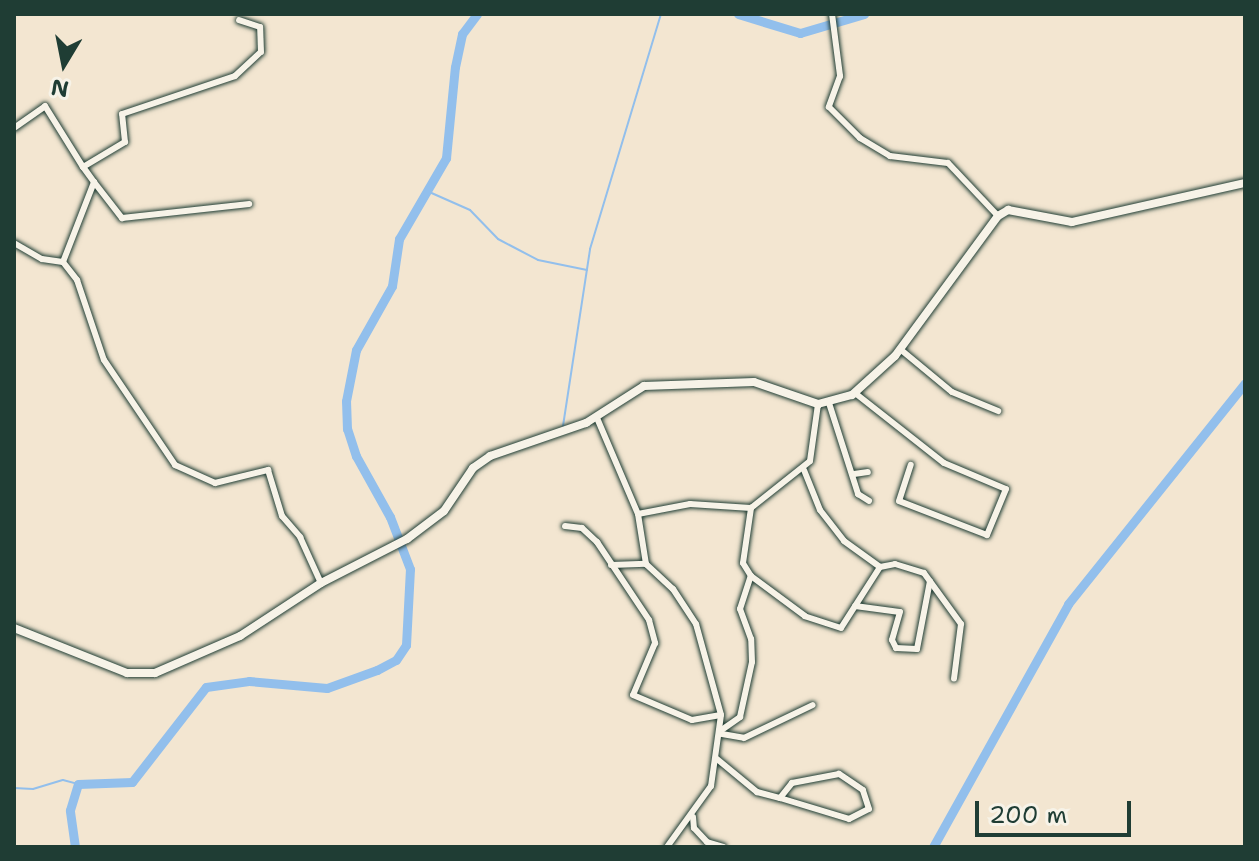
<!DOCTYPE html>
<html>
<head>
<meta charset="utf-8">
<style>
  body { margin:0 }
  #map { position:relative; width:1259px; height:861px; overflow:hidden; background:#f3e6d1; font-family:"Shantell Sans",sans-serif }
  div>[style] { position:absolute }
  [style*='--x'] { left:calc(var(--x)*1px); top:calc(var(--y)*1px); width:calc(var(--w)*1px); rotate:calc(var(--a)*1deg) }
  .stream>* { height:2px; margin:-1px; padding:0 1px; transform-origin:1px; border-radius:1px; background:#92bfec }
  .river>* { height:9px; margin:-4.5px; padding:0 4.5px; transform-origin:4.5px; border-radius:4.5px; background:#92bfec }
  .roads { filter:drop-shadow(0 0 2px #1f3d34) drop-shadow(0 0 2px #1f3d34) }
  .minor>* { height:6px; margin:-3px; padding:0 3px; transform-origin:3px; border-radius:3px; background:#f7f3e8 }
  .tertiary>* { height:8px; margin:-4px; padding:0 4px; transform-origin:4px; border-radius:4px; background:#f7f3e8 }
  span { translate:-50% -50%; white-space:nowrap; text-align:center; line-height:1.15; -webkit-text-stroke:6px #f7f3e8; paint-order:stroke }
  .frame { position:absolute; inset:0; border:16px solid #1f3d34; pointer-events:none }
  .north { position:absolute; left:24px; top:24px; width:80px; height:80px; -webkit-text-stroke:6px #f7f3e8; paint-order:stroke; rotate:190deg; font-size:22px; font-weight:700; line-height:32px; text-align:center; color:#1f3d34 }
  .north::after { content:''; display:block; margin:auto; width:28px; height:36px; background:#1f3d34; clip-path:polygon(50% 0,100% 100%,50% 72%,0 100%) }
  .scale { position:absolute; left:975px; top:801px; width:156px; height:36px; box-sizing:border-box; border:4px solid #1f3d34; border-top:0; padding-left:10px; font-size:24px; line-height:28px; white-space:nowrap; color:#1f3d34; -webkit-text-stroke:6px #f7f3e8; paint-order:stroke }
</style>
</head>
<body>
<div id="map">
  <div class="stream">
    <div style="--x:427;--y:191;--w:47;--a:23.8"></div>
    <div style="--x:470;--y:210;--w:40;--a:46"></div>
    <div style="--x:498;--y:239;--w:45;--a:27.7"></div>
    <div style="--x:538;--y:260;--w:50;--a:11.5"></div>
    <div style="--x:563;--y:426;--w:179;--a:-81.3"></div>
    <div style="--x:590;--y:249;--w:245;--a:-73.2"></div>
    <div style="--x:14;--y:788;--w:19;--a:3"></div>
    <div style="--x:33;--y:789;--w:31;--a:-17"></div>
    <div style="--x:63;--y:780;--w:16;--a:15"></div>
  </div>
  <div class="river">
    <div style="--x:738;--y:14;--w:65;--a:17"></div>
    <div style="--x:800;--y:33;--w:67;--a:-16.5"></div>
    <div style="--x:75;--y:847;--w:37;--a:-98"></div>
    <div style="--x:70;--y:810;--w:27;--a:-73"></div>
    <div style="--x:78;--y:784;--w:54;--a:-2.1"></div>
    <div style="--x:132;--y:782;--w:120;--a:-52.1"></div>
    <div style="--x:206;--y:687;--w:43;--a:-7.9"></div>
    <div style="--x:249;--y:681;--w:78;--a:5.1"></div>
    <div style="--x:327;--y:688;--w:53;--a:-19.8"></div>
    <div style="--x:377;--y:670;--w:21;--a:-28"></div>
    <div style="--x:396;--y:660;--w:18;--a:-56"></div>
    <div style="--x:406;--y:645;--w:76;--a:-87"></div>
    <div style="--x:410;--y:569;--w:56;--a:-111"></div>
    <div style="--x:390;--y:517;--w:70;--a:-119.1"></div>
    <div style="--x:356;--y:456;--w:28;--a:-108"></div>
    <div style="--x:347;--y:429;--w:28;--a:-92"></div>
    <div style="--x:346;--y:401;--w:52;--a:-78.9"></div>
    <div style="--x:356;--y:350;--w:73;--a:-60.6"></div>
    <div style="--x:392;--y:286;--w:48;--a:-81.5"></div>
    <div style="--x:399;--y:239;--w:94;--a:-59.9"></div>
    <div style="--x:446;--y:158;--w:91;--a:-84.4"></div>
    <div style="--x:455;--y:67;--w:34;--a:-78"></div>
    <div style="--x:462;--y:34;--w:25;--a:-53"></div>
    <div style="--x:933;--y:847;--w:278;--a:-60.9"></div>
    <div style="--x:1068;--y:604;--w:283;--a:-51.3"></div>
  </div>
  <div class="roads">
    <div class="minor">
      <div style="--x:832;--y:14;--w:63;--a:82.6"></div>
      <div style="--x:840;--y:76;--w:33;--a:110"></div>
      <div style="--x:829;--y:107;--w:44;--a:45"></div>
      <div style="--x:860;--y:138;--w:35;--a:31"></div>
      <div style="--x:890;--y:156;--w:58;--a:6.9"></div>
      <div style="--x:948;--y:163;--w:73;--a:46.7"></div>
      <div style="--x:14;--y:128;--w:38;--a:-35"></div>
      <div style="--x:45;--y:106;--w:72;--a:58.1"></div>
      <div style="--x:94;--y:182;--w:46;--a:52.1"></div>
      <div style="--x:122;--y:218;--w:128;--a:-6.3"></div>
      <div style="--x:14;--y:243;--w:32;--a:30"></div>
      <div style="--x:42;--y:259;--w:21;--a:8"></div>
      <div style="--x:63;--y:262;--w:23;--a:52"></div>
      <div style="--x:77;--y:280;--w:84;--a:71.4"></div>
      <div style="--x:104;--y:360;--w:127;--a:55.9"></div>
      <div style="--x:175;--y:465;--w:44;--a:24.2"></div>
      <div style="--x:215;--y:483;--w:55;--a:-13.8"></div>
      <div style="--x:268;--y:470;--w:48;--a:73.1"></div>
      <div style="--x:282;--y:516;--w:28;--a:49"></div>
      <div style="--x:300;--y:537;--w:51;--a:65.5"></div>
      <div style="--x:63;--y:262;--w:86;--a:-68.8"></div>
      <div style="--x:94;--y:182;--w:19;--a:-126"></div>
      <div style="--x:83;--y:167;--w:49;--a:-30.8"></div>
      <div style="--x:125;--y:142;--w:28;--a:-96"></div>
      <div style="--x:122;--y:114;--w:119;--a:-18.6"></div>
      <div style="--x:235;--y:76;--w:35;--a:-43"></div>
      <div style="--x:261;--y:52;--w:25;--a:-92"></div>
      <div style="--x:260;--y:27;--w:22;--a:-162"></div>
      <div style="--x:900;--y:349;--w:67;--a:39.6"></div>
      <div style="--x:952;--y:392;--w:50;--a:22.4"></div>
      <div style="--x:855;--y:393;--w:113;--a:38.2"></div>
      <div style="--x:944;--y:463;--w:67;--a:22.8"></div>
      <div style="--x:1006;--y:489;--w:50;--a:112.4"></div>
      <div style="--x:987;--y:535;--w:94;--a:-158.9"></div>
      <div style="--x:899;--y:501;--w:38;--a:-72"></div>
      <div style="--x:829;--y:403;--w:96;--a:72.3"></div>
      <div style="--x:858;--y:494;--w:13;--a:32"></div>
      <div style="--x:597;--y:418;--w:104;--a:66.9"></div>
      <div style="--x:638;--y:514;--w:51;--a:80.9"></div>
      <div style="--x:804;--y:470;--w:43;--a:68.2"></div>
      <div style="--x:820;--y:510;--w:39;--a:52"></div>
      <div style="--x:844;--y:541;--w:44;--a:35.8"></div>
      <div style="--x:880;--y:567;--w:72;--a:122.6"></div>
      <div style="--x:841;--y:628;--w:38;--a:-162"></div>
      <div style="--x:805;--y:616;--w:67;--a:-143.5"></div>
      <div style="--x:751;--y:576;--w:15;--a:-122"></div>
      <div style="--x:743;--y:563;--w:56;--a:-81.7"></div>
      <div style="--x:751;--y:508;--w:75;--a:-38.5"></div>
      <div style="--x:810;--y:461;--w:58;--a:-82"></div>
      <div style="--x:854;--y:474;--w:14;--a:-8"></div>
      <div style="--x:638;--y:514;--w:53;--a:-10.9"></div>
      <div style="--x:690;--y:504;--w:61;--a:3.8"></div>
      <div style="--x:565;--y:526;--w:17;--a:7"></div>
      <div style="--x:582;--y:528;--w:21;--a:43"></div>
      <div style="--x:597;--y:542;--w:94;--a:56.3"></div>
      <div style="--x:649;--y:620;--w:24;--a:75"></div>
      <div style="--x:655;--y:643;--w:56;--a:112.9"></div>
      <div style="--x:633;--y:695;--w:64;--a:23"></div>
      <div style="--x:692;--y:720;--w:29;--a:-10"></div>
      <div style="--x:721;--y:715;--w:72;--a:98"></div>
      <div style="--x:711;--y:786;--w:75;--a:125.8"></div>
      <div style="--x:611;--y:565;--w:35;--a:-2"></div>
      <div style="--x:646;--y:564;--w:37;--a:43"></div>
      <div style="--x:673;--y:589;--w:42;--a:56.7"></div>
      <div style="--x:696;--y:624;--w:94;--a:74.6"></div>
      <div style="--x:880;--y:567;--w:15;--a:-11"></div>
      <div style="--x:895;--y:564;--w:30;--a:17"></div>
      <div style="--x:924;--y:573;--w:63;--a:54"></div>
      <div style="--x:961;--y:624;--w:55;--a:97.3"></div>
      <div style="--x:855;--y:606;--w:45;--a:7.6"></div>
      <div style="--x:900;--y:612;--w:29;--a:106"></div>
      <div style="--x:892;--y:640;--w:9;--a:63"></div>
      <div style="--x:896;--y:648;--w:21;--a:3"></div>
      <div style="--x:917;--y:649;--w:69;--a:-79.2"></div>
      <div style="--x:723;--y:729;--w:21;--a:-35"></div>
      <div style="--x:740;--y:717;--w:56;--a:-77.7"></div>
      <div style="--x:752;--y:662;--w:23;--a:-92"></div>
      <div style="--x:751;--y:639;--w:32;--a:-110"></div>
      <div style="--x:740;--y:609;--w:35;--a:-72"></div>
      <div style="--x:722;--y:734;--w:22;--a:10"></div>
      <div style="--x:744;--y:738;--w:76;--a:-25.6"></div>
      <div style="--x:717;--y:759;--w:52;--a:39.5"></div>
      <div style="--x:757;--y:792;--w:24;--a:15"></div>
      <div style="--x:780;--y:798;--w:72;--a:16.9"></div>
      <div style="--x:849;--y:819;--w:22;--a:-27"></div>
      <div style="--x:869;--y:809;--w:20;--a:-108"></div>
      <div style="--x:863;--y:790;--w:29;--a:-146"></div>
      <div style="--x:839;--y:774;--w:48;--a:169.2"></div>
      <div style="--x:792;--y:783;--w:19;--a:129"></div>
      <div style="--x:693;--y:817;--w:11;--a:85"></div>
      <div style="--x:694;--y:828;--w:19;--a:47"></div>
      <div style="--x:707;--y:842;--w:17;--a:17"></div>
    </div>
    <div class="tertiary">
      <div style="--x:14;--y:628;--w:122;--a:21.7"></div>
      <div style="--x:127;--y:673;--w:28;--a:0"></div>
      <div style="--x:155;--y:673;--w:93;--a:-23.5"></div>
      <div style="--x:240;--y:636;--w:97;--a:-33.2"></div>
      <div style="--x:321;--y:583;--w:97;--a:-27.1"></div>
      <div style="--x:407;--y:539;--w:46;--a:-37.1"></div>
      <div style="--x:444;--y:511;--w:52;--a:-56"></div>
      <div style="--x:473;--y:468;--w:21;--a:-35"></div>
      <div style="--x:490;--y:456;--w:102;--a:-19"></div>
      <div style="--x:586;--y:423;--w:69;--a:-32.5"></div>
      <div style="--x:644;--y:386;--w:110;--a:-2.1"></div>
      <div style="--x:754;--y:382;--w:68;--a:19"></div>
      <div style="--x:818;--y:404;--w:35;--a:-15"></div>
      <div style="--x:852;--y:395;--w:58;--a:-42.2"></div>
      <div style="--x:895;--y:356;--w:174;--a:-53.7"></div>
      <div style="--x:998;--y:216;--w:12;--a:-31"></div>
      <div style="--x:1008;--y:210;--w:65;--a:10.6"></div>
      <div style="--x:1072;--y:222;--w:177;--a:-12.7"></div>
    </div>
  </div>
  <div class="frame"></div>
  <div class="north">N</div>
  <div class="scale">200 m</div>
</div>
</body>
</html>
